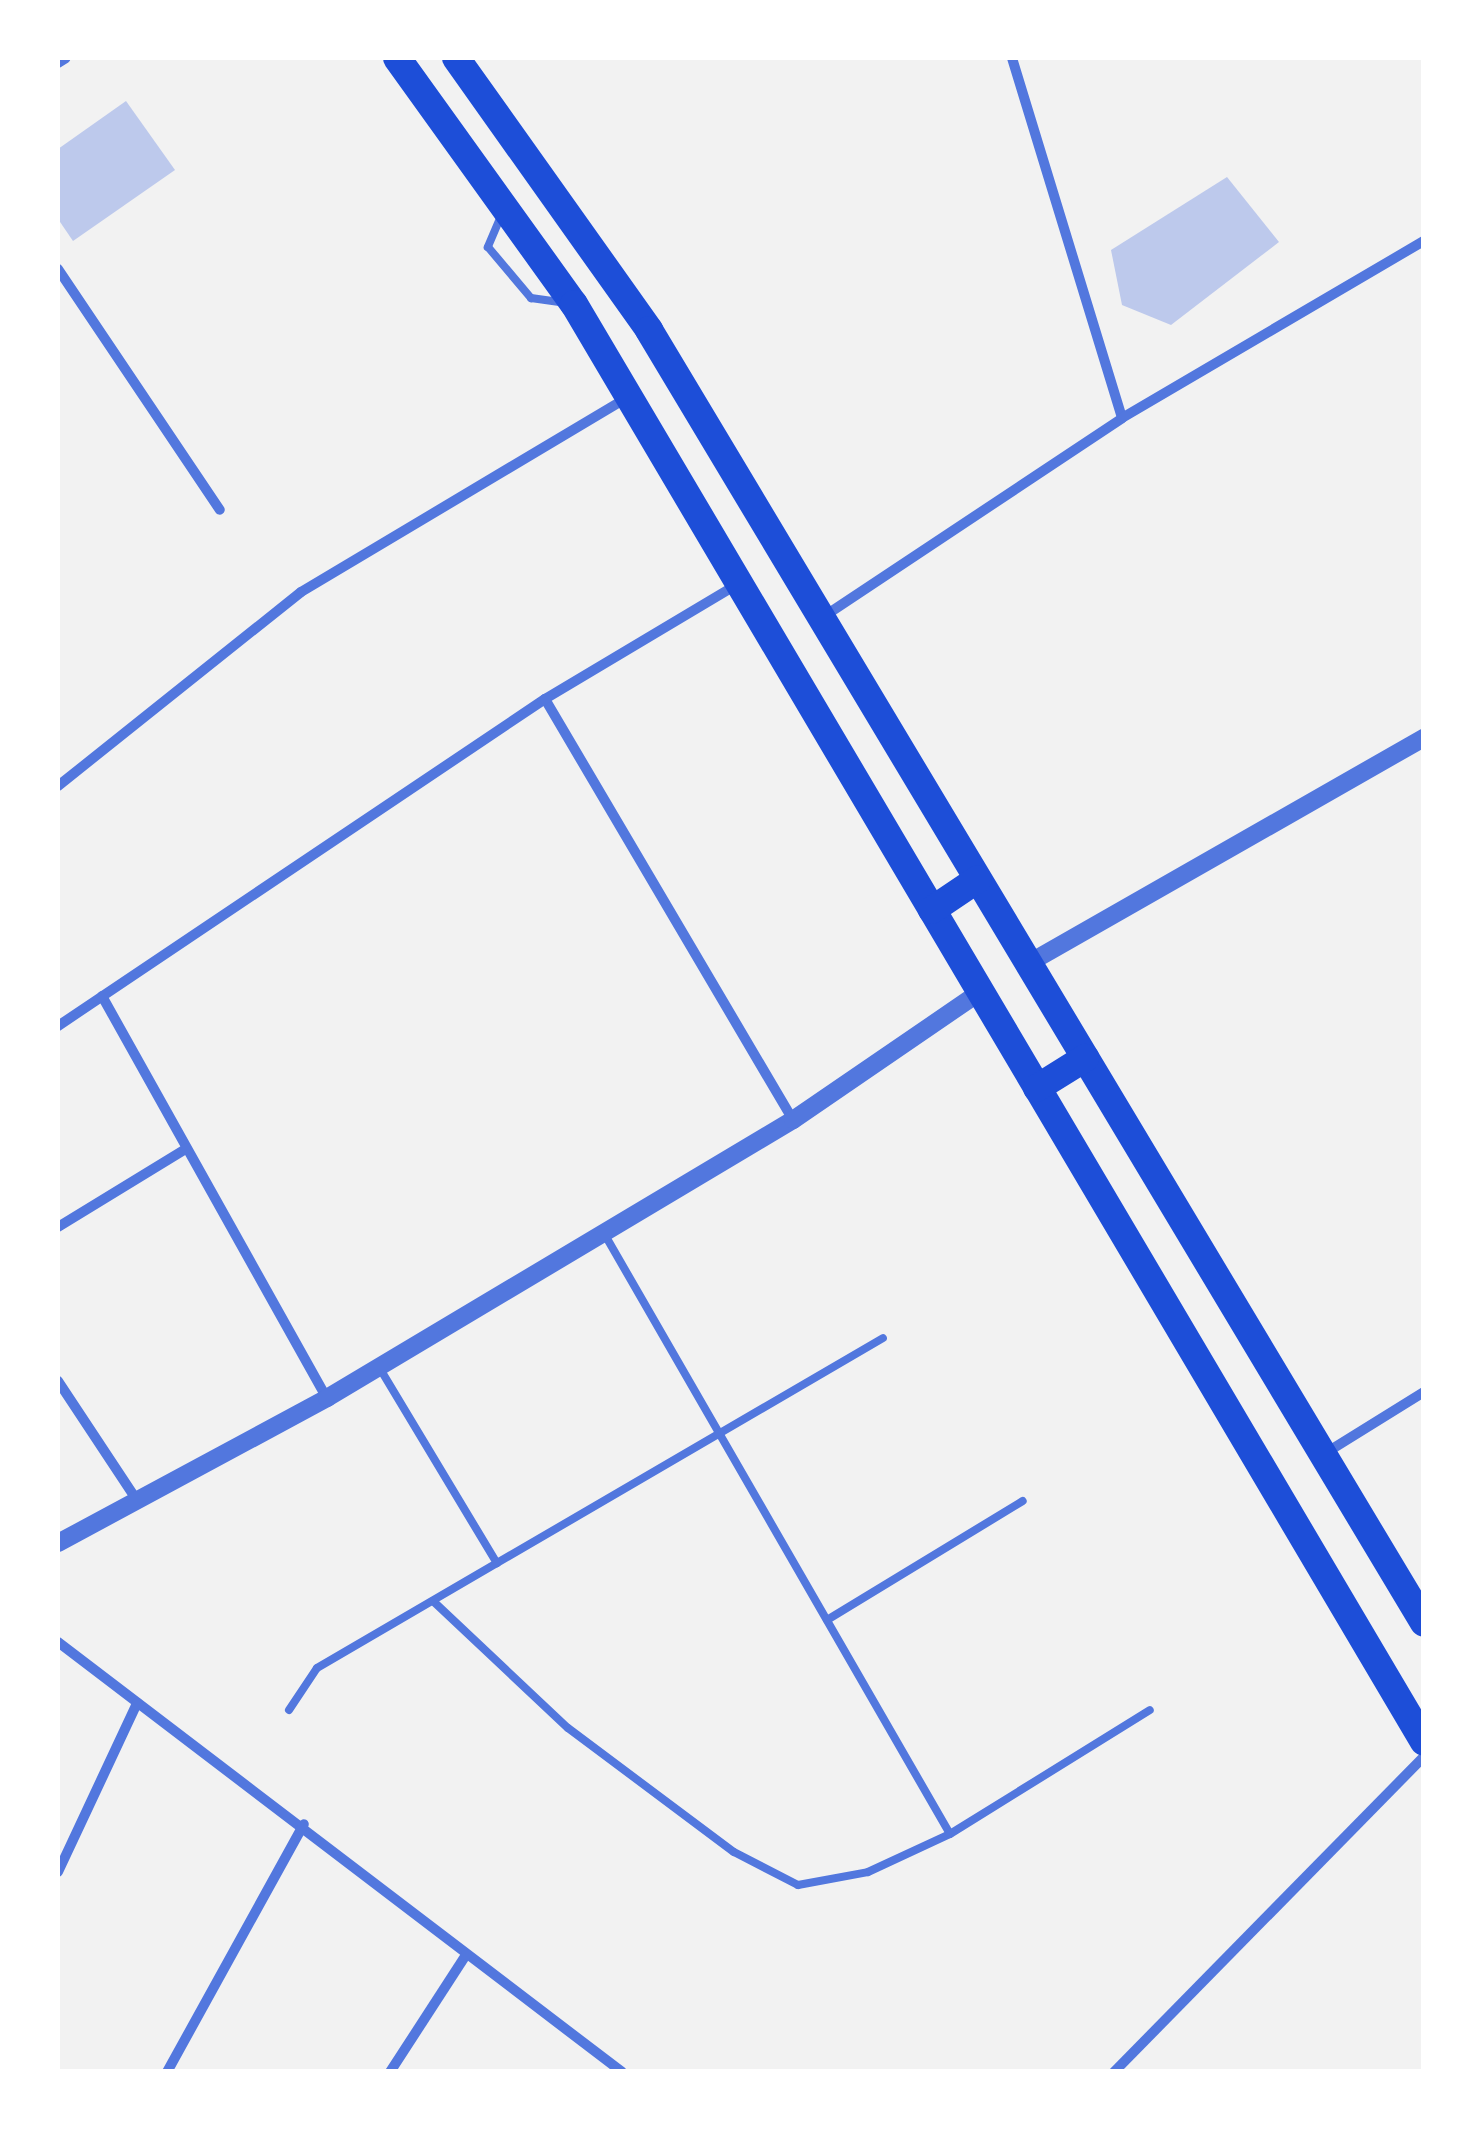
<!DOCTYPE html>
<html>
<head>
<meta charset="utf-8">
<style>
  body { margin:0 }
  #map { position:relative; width:1481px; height:2129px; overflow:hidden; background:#f2f2f2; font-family:"Fira Sans Condensed",sans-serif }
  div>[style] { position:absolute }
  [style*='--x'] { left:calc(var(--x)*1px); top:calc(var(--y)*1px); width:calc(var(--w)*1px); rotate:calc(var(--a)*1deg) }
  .building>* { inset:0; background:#bdc9ec }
  .service>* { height:8px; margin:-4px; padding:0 4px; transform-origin:4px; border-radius:4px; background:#5277de }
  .minor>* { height:10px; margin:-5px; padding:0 5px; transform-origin:5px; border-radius:5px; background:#5277de }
  .tertiary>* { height:18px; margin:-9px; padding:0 9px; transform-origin:9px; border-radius:9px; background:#5277de }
  .trunk>* { height:28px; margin:-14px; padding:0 14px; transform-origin:14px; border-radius:14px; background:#1d4ed8 }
  span { translate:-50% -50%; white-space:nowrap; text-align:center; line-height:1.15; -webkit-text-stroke:9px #fff; paint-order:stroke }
  .frame { position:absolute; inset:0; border:60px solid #fff; pointer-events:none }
</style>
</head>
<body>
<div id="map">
  <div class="building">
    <div style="clip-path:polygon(126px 101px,175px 170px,73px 241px,58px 219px,58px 149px)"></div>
    <div style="clip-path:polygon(1227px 177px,1279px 242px,1171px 325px,1122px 305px,1111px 250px)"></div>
  </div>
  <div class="service">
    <div style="--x:501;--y:216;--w:34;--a:113"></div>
    <div style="--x:488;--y:247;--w:67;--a:49.9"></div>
    <div style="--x:531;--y:298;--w:34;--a:8"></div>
    <div style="--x:605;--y:1235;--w:691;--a:60.06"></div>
    <div style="--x:379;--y:1367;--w:229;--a:59"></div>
    <div style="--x:433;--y:1601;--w:185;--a:43.3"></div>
    <div style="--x:568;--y:1728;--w:207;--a:36.8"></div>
    <div style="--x:734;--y:1852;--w:72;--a:27.3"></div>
    <div style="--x:798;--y:1885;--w:71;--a:-10.5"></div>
    <div style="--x:868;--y:1872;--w:90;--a:-24.9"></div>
    <div style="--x:950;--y:1834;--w:235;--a:-31.8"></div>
    <div style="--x:827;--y:1620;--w:229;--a:-31.3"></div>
    <div style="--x:289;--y:1710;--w:50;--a:-56.3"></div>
    <div style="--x:317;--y:1668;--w:655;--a:-30.24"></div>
  </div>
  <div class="minor">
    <div style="--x:1012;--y:58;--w:376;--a:73"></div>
    <div style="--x:58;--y:63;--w:9;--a:-32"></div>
    <div style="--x:58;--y:269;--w:290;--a:56.1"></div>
    <div style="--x:823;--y:617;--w:359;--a:-33.6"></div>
    <div style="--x:1122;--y:418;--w:350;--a:-30.4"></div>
    <div style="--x:545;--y:699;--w:489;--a:59.5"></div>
    <div style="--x:58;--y:786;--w:311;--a:-38.6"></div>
    <div style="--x:301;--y:592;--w:377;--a:-30.8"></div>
    <div style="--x:102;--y:996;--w:461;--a:60.8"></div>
    <div style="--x:58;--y:1026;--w:587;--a:-33.88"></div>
    <div style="--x:545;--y:699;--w:222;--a:-30.8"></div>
    <div style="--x:58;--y:1227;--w:150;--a:-31.4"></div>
    <div style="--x:58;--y:1381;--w:145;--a:56.5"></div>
    <div style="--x:1324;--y:1454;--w:118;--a:-31.8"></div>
    <div style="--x:58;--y:1642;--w:709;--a:37.32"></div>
    <div style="--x:58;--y:1872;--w:187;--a:-64.9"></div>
    <div style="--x:167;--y:2072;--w:283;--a:-61.1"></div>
    <div style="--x:390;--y:2072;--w:140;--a:-57"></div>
    <div style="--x:1114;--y:2072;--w:442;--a:-45.5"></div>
  </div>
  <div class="tertiary">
    <div style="--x:1029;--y:963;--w:455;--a:-29.7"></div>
    <div style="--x:58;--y:1543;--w:306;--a:-28.3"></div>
    <div style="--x:327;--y:1398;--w:543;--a:-30.82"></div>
    <div style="--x:793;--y:1120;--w:227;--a:-34.4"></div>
  </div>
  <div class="trunk">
    <div style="--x:397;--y:58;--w:303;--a:54.3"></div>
    <div style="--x:574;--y:304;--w:1670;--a:59.41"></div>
    <div style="--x:456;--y:58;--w:334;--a:54.6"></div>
    <div style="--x:649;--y:330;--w:1507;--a:59.06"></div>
    <div style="--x:932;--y:910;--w:55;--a:-34"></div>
    <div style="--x:1037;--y:1088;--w:57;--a:-32"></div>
  </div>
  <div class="frame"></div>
</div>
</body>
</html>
